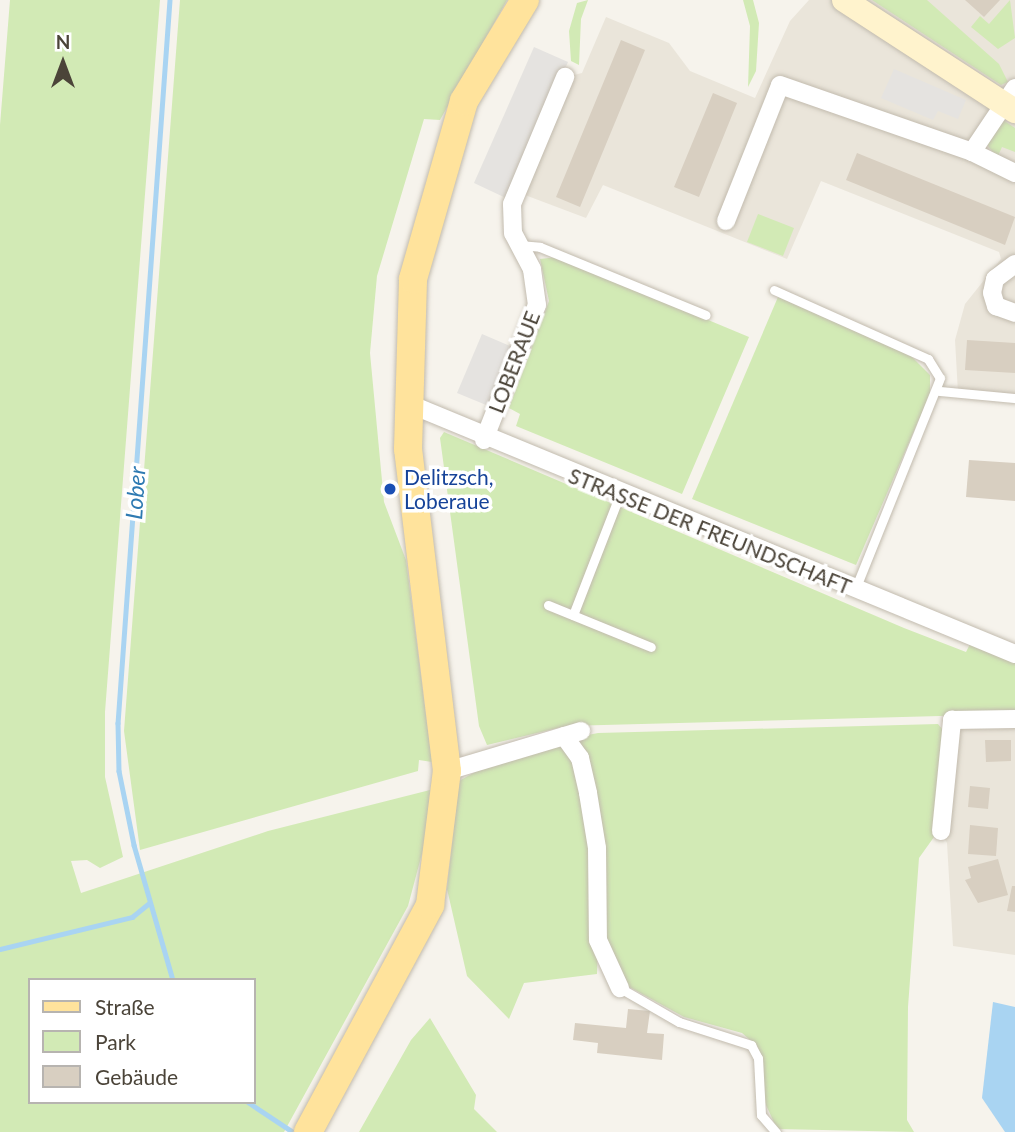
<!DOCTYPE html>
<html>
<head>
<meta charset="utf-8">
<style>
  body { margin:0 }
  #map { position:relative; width:1015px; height:1132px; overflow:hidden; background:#f6f3ec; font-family:Lato,sans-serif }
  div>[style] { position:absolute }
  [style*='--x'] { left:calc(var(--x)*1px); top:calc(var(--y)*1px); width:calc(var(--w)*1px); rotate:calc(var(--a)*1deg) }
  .residential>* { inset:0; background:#eae5da }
  .green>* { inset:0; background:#d2eab5 }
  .parking>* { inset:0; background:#e5e3e0 }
  .water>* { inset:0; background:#a9d4f2 }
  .stream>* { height:4.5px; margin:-2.25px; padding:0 2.25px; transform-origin:2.25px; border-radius:2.25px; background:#a9d4f2 }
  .building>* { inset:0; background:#d8cfc1 }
  .roads { filter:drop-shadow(0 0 2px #c2bbae) drop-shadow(0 0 2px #c2bbae) }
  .lane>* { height:9px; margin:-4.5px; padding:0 4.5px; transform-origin:4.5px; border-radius:4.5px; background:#fff }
  .street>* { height:18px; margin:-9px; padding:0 9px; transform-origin:9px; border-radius:9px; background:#fff }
  .secondary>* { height:24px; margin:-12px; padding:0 12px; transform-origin:12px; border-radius:12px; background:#fff3cd }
  .primary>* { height:28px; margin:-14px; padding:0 14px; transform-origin:14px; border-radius:14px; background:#ffe39c }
  .dots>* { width:19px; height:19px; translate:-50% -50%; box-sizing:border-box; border:4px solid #fff; border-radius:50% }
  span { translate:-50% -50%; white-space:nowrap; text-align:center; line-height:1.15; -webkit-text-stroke:7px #fff; paint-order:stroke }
  .street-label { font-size:21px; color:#4b4439 }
  .transit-label { font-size:21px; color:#164399 }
  .left { translate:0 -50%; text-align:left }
  .water-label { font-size:23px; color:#2e7ab2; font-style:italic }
  .legend { position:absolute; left:28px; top:978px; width:228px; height:126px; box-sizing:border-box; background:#fff; border:2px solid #b7b4b0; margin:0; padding:9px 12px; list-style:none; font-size:21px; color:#4b4439 }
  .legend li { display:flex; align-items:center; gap:14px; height:35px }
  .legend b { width:35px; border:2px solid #b7b4b0 }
  .north { position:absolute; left:28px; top:28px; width:70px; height:70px; -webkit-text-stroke:5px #fff; paint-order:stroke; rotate:0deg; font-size:19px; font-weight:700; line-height:28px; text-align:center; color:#4b4439 }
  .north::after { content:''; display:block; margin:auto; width:24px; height:32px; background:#4b4439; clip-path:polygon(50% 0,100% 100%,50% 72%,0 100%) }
</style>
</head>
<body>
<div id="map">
  <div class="residential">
    <div style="clip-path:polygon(809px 0,1015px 0,1015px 398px,958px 393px,955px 340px,965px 304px,1001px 259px,999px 252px,821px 181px,787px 259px,603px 185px,586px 218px,517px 192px,565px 77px,582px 73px,606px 17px,669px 43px,690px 71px,755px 98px,790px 21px)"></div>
    <div style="clip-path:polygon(1015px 719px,1015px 955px,953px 946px,947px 843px,941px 831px,952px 720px)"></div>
  </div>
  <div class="green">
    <div style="clip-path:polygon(evenodd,10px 0,160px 0,105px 712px,105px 777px,123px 857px,100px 868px,87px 860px,71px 861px,81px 893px,268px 831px,430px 790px,428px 831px,408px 906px,284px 1132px,0 1132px,0 125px,10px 0,30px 980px,254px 980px,254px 1102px,30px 1102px,30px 980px)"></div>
    <div style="clip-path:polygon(180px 0,507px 0,440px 120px,424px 119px,377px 276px,370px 353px,384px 502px,406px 560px,432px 762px,419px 760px,418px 771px,140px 850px,124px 731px)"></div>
    <div style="clip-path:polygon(588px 0,581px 19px,579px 65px,571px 61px,569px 31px,577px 3px)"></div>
    <div style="clip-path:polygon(743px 0,753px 0,759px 23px,756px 71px,748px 87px,750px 26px)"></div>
    <div style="clip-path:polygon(872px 0,927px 0,999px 64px,1008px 82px,1001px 85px)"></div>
    <div style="clip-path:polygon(1010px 0,1015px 38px,998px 49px,971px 27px,980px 16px,989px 24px)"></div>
    <div style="clip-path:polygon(1003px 120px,1015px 128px,1015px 152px,1002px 147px,997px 158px,986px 143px)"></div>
    <div style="clip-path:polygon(758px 214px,794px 228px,783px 256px,747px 242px)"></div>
    <div style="clip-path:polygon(557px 257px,749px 337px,682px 494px,516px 426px,520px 414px,509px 408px,549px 301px,540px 259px)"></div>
    <div style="clip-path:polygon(778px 297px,911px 356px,930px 375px,930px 394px,856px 565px,692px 499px)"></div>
    <div style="clip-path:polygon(444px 432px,904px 628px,966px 652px,971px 642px,1015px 660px,1015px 714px,566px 726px,487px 745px,479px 726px,440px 438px)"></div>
    <div style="clip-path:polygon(938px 724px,943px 730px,934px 837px,919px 858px,908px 1007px,907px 1120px,914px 1132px,777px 1129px,761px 1094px,763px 1060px,757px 1046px,742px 1033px,684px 1017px,622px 983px,598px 940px,597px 974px,524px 983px,509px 1019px,467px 976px,447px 889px,459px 781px,475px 772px,564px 736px,589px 767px,578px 737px,598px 733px)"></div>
    <div style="clip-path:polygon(430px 1018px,476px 1095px,474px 1109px,497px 1132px,359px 1132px,411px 1040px)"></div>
  </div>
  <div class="parking">
    <div style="clip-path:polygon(534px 47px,568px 62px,508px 199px,474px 183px)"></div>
    <div style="clip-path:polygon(894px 69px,966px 100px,958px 119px,938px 111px,933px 120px,881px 98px)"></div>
    <div style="clip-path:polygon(482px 334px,515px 348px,491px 407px,457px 393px)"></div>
  </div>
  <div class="water">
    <div style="clip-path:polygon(993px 1002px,1015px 1007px,1015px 1132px,1005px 1132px,982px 1098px)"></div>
  </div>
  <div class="stream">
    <div style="--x:170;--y:0;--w:725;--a:94.11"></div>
    <div style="--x:118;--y:723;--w:48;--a:88.8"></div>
    <div style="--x:119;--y:771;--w:76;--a:78.5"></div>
    <div style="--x:134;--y:845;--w:141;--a:73.9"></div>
    <div style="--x:0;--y:949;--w:136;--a:-13.6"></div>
    <div style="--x:132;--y:917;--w:22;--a:-39"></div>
    <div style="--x:248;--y:1102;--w:54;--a:33.7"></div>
  </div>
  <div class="building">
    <div style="clip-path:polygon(965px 0,1000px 0,984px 17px)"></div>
    <div style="clip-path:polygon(621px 40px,645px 50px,580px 207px,556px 197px)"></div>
    <div style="clip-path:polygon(713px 93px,737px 103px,699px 197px,674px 187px)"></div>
    <div style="clip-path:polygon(857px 153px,1015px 217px,1005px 245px,846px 180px)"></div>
    <div style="clip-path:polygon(967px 340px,1015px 343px,1015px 373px,965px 370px)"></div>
    <div style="clip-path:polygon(969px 460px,1015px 463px,1015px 501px,966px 497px)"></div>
    <div style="clip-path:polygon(985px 740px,1011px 740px,1011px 761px,986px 762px)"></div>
    <div style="clip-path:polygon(970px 786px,990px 788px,988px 809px,968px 807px)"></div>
    <div style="clip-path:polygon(970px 825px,998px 828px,996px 856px,968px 854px)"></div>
    <div style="clip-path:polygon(998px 859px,1008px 895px,978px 903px,965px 880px,971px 878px,968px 867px)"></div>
    <div style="clip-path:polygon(1012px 886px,1015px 886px,1015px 912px,1007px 911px)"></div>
    <div style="clip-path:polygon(628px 1009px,650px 1011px,647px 1033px,664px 1034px,662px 1060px,597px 1053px,598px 1043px,573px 1040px,575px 1023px,626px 1028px)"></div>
  </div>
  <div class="roads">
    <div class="lane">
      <div style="--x:519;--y:245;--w:21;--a:5"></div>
      <div style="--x:540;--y:247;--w:179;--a:22.3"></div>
      <div style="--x:774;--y:290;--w:169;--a:24.1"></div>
      <div style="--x:928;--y:359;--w:22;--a:58"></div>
      <div style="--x:940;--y:378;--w:227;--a:111.9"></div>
      <div style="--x:939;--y:391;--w:76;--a:5.3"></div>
      <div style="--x:548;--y:605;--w:111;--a:22.2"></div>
      <div style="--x:573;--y:615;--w:130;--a:-68.8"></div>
      <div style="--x:620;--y:988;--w:68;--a:30"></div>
      <div style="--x:679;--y:1022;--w:76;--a:17.7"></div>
      <div style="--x:751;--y:1045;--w:15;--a:62"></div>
      <div style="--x:758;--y:1058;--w:57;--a:87"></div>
      <div style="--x:761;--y:1115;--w:23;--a:49"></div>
    </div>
    <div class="street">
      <div style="--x:972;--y:152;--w:48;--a:26"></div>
      <div style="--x:726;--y:221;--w:146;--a:-68.3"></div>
      <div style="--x:780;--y:85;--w:203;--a:19.2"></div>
      <div style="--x:972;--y:152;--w:77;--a:-56.1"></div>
      <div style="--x:1015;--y:264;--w:25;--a:143"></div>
      <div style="--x:995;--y:279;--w:14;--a:102"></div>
      <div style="--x:992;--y:293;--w:14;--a:73"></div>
      <div style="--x:996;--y:306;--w:20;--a:20"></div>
      <div style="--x:407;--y:403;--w:658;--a:22.43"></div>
      <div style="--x:484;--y:440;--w:145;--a:-68.6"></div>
      <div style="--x:537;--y:305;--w:36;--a:-98"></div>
      <div style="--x:532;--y:269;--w:41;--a:-117.8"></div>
      <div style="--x:513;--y:233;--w:29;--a:-92"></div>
      <div style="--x:512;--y:204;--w:138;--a:-67.3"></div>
      <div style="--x:564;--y:736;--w:27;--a:54"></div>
      <div style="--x:580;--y:758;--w:36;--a:77"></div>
      <div style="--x:588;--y:793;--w:56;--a:80.7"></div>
      <div style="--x:597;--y:848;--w:92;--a:89.4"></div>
      <div style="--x:598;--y:940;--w:53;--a:65.4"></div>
      <div style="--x:447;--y:771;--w:140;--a:-16.6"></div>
      <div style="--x:941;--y:831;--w:112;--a:-84.3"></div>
      <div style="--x:952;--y:720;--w:63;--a:-0.9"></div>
    </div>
    <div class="secondary">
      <div style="--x:844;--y:0;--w:204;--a:33"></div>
    </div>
    <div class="primary">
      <div style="--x:308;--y:1132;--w:258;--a:-61.7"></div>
      <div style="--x:430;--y:905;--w:135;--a:-82.8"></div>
      <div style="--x:447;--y:771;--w:324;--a:-96.9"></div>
      <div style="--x:408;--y:449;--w:170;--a:-88.3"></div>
      <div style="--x:413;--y:279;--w:185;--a:-74"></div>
      <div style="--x:464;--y:101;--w:118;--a:-58.9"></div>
    </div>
  </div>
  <div class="dots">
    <div style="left:390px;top:489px;background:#1a4fb4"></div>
  </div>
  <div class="street-label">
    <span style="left:514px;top:362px;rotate:-69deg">LOBERAUE</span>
    <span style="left:710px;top:531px;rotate:22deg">STRASSE DER FREUNDSCHAFT</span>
  </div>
  <div class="transit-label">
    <span class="left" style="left:404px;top:489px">Delitzsch,<br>Loberaue</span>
  </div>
  <div class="water-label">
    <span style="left:135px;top:493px;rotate:-86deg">Lober</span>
  </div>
  <ul class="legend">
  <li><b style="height:9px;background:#ffe39c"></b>Straße</li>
  <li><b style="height:19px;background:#d2eab5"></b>Park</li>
  <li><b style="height:19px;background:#d8cfc1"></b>Gebäude</li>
  </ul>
  <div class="north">N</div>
</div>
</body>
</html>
